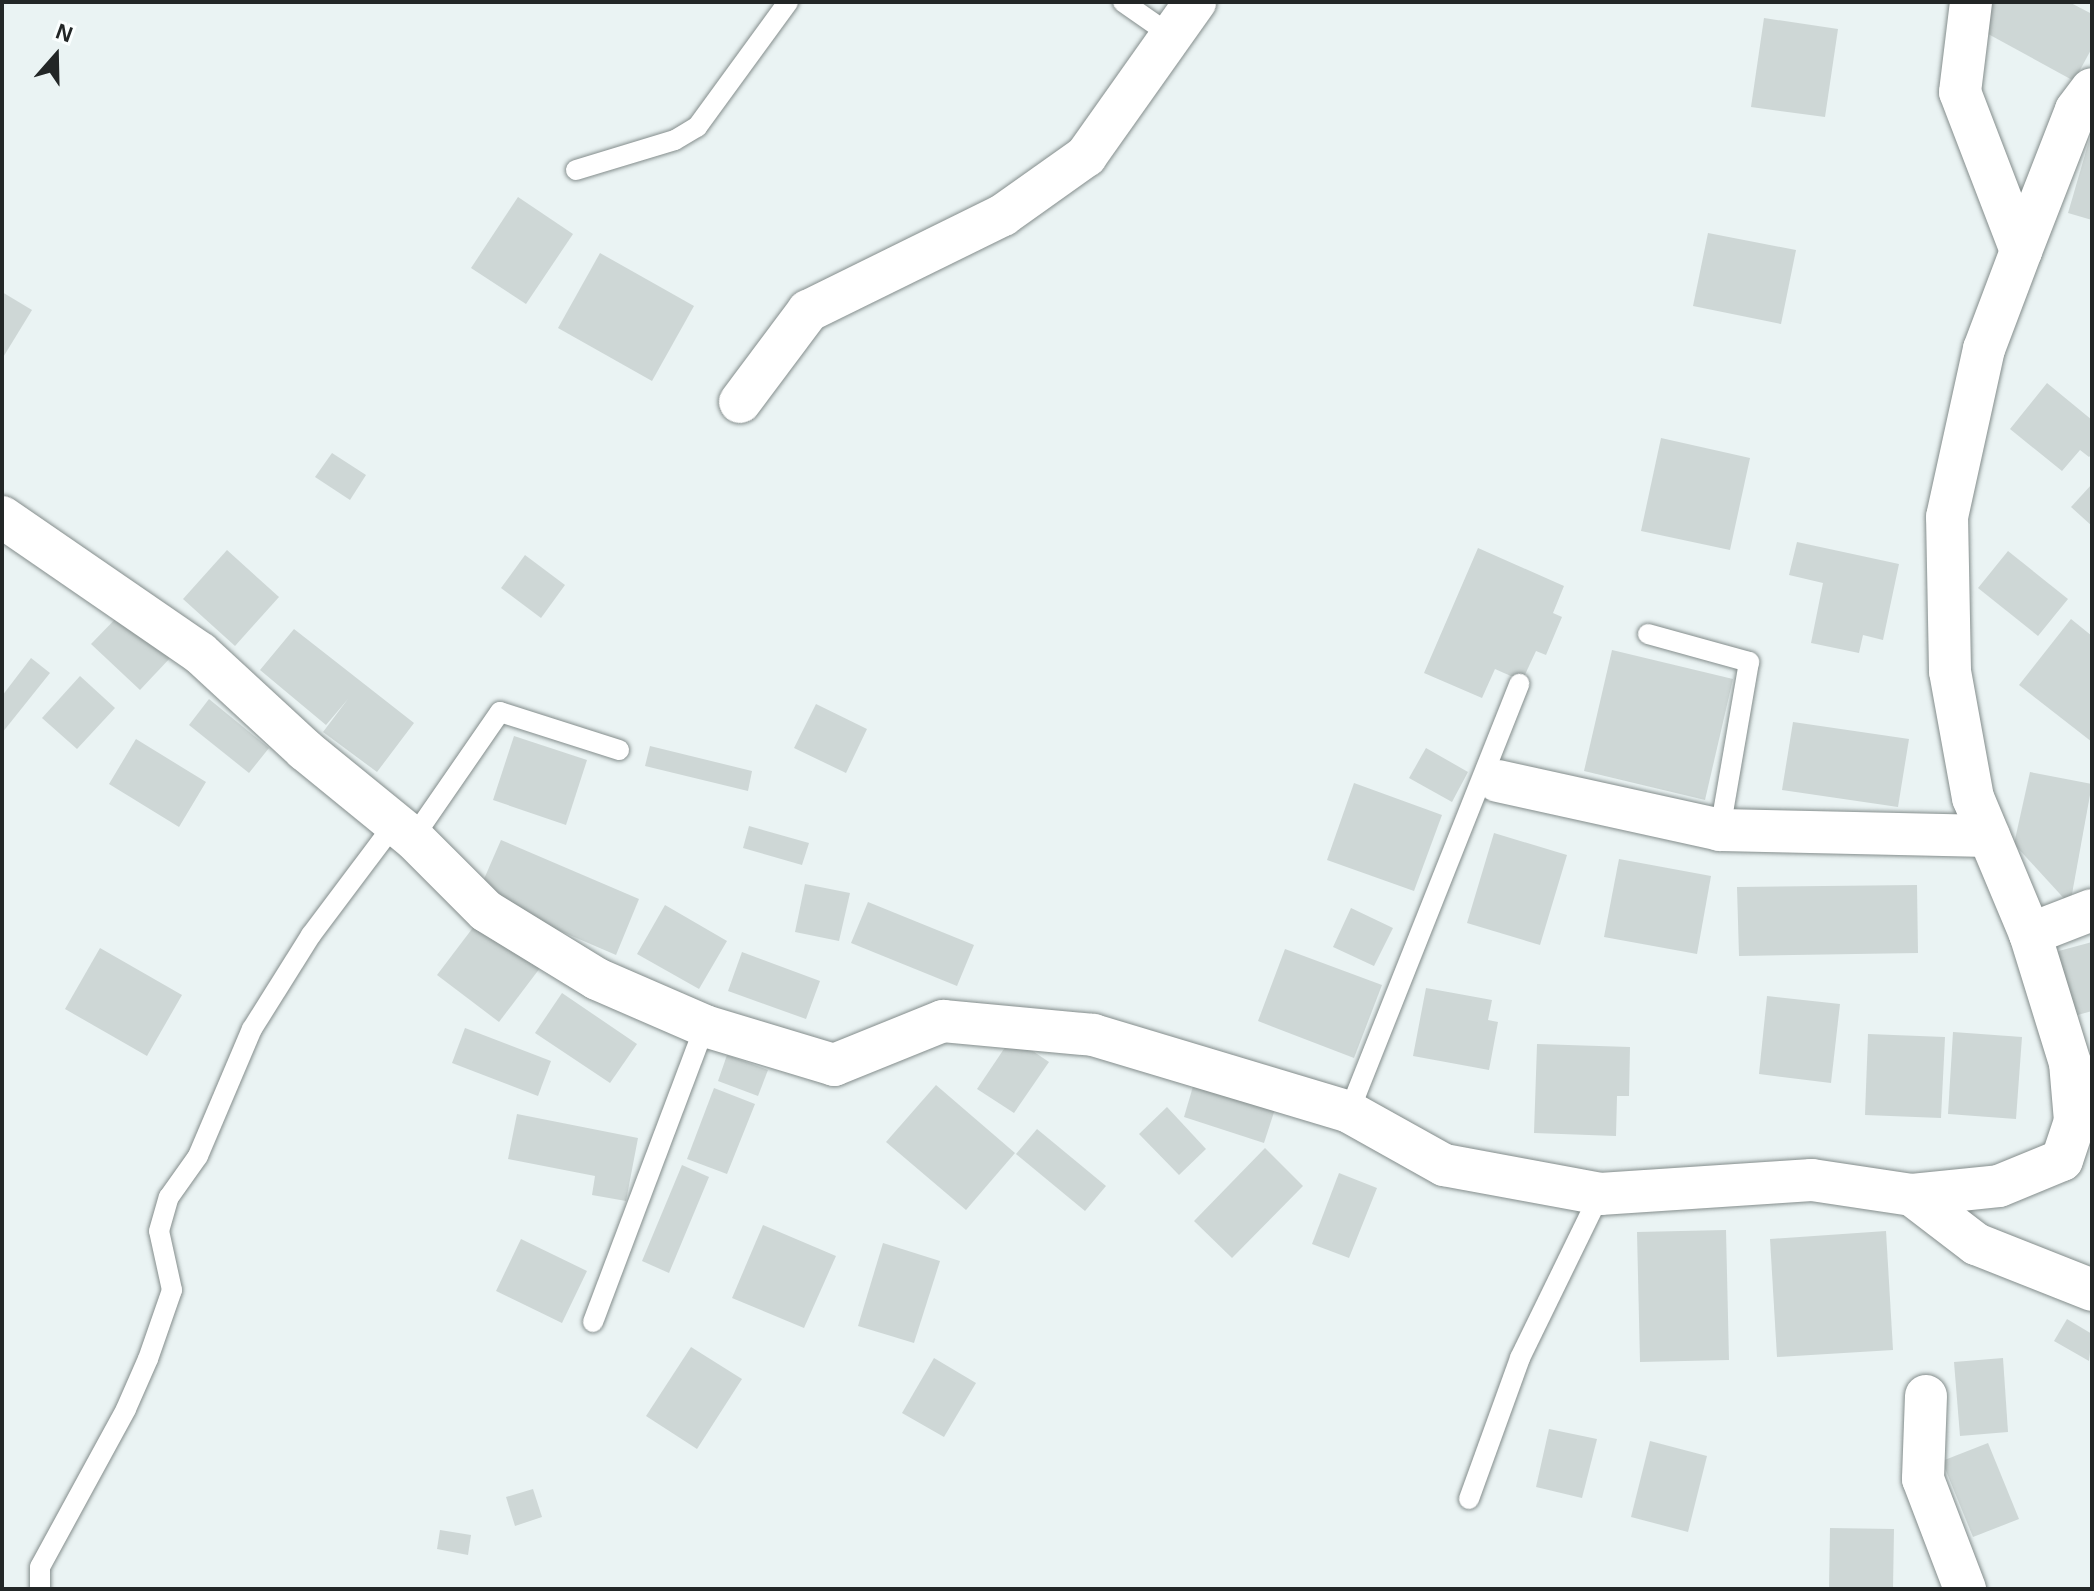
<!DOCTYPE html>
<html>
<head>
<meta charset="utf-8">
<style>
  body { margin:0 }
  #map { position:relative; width:2094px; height:1591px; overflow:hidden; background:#eaf3f3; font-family:Arial,sans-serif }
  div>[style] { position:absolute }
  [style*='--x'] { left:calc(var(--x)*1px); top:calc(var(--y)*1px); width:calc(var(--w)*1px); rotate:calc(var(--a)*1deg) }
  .building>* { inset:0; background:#ced7d6 }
  .roads { filter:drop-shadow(0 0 2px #848d8c) drop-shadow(0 0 2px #848d8c) }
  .lane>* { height:20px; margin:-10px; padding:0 10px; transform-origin:10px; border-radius:10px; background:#fff }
  .street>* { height:42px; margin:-21px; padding:0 21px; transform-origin:21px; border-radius:21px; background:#fff }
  span { translate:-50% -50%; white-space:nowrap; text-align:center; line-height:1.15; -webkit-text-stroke:6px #fbffff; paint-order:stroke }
  .frame { position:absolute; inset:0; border:4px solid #222626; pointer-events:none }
  .north { position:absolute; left:16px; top:16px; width:80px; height:80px; -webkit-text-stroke:6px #fbffff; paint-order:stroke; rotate:20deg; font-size:22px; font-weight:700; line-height:32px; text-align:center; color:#222626 }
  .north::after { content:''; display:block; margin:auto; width:28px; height:36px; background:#222626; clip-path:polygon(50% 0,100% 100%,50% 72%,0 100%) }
</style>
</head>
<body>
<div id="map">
  <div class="building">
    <div style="clip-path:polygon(1994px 2px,2069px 2px,2092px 14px,2092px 48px,2074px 81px,1979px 29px)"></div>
    <div style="clip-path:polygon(1764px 18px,1838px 29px,1825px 117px,1751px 107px)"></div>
    <div style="clip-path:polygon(2091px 134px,2092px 134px,2092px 220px,2068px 213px)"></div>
    <div style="clip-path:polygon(518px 197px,573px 234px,526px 304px,471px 268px)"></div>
    <div style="clip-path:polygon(1708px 233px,1796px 250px,1781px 324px,1693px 306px)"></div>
    <div style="clip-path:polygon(600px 253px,694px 306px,652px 381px,558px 328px)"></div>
    <div style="clip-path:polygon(2px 292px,32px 310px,2px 359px)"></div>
    <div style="clip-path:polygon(2047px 383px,2092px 420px,2092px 454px,2089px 457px,2080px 450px,2062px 471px,2010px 429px)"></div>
    <div style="clip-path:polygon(1661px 438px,1750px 458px,1730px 550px,1641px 531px)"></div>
    <div style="clip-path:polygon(332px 453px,366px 475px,350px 500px,315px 477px)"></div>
    <div style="clip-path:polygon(2092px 484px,2092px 526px,2071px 507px)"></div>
    <div style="clip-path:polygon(1797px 542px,1899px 564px,1883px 640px,1863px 635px,1859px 653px,1811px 643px,1823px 583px,1789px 575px)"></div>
    <div style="clip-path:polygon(1478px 548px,1564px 586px,1553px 613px,1562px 617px,1546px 655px,1536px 651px,1522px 681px,1495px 669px,1482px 698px,1424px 673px)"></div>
    <div style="clip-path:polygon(227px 550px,279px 597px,235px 646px,183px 599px)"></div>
    <div style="clip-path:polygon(2008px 551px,2068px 599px,2038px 636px,1978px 588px)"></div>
    <div style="clip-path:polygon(525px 555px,565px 585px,541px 618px,501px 588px)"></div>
    <div style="clip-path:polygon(123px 611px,171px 657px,140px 690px,91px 644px)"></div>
    <div style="clip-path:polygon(2071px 619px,2092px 636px,2092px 742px,2019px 685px)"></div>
    <div style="clip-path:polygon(294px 629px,414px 723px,377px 772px,323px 732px,348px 699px,326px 725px,260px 670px)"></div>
    <div style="clip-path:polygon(1612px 650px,1733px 679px,1705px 800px,1584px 771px)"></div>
    <div style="clip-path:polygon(31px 658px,50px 673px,2px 733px,2px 696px)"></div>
    <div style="clip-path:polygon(80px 676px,115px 708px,77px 749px,42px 718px)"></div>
    <div style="clip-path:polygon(209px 699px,269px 748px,249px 773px,189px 725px)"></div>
    <div style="clip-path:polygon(816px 704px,867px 729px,846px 773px,794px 748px)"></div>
    <div style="clip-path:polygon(1793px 722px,1909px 739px,1898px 807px,1782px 790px)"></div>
    <div style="clip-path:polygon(514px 736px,587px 760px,566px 825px,493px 800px)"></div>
    <div style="clip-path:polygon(136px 739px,206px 782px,179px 827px,109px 784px)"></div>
    <div style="clip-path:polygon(650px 746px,752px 771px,748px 791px,645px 766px)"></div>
    <div style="clip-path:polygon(1426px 748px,1468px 772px,1452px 802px,1409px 778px)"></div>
    <div style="clip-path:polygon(2030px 772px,2092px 784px,2070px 905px,2014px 844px)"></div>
    <div style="clip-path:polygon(1354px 783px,1442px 815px,1414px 891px,1327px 860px)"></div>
    <div style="clip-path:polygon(749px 826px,809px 843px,802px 865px,743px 848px)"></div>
    <div style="clip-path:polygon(1494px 833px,1567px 855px,1540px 945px,1467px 923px)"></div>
    <div style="clip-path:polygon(501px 840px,639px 899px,616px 955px,477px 895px)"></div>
    <div style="clip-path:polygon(1619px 859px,1711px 876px,1697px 954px,1604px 937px)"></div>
    <div style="clip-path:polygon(805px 884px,850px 893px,839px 941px,795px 932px)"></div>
    <div style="clip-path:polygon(1917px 885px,1918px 953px,1739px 956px,1737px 887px)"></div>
    <div style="clip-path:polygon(868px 902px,974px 945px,957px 986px,851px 943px)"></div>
    <div style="clip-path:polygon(665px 905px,727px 941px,699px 989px,637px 954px)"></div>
    <div style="clip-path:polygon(1351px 908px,1393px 928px,1374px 966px,1333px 947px)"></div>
    <div style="clip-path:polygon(478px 921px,540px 968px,499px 1022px,437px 975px)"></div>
    <div style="clip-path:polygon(2092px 942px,2092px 1011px,2074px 1016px,2055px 952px)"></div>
    <div style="clip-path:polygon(100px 948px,182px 995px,147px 1056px,65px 1009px)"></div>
    <div style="clip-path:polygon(1285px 949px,1382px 985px,1354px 1058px,1258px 1021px)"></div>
    <div style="clip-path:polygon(742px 952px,820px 981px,806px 1019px,728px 991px)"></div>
    <div style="clip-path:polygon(1426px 988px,1492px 1000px,1488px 1020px,1498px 1022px,1489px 1070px,1413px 1056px)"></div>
    <div style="clip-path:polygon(562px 993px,637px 1044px,610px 1083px,535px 1033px)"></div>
    <div style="clip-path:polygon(1767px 996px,1840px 1004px,1831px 1083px,1759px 1074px)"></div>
    <div style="clip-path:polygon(465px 1028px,551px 1061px,538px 1096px,452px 1063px)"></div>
    <div style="clip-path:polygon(1953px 1032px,2022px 1037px,2016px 1119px,1948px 1114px)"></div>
    <div style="clip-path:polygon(1868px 1034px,1945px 1037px,1941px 1118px,1865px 1115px)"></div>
    <div style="clip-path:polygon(1012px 1037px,1049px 1062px,1014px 1113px,977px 1089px)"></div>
    <div style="clip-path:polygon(1537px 1044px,1630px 1047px,1629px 1096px,1617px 1096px,1616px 1136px,1534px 1133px)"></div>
    <div style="clip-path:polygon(727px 1055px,768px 1070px,758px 1096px,718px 1081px)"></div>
    <div style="clip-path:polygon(1194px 1083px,1275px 1109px,1264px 1143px,1184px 1117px)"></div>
    <div style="clip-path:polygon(936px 1085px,1015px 1153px,966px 1210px,886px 1142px)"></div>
    <div style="clip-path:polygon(714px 1088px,755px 1104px,727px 1174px,687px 1159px)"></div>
    <div style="clip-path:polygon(1167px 1107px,1206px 1149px,1179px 1175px,1139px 1134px)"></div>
    <div style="clip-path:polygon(517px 1114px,638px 1138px,626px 1201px,592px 1195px,595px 1176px,508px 1159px)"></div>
    <div style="clip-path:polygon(1037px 1129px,1106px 1186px,1085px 1211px,1016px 1154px)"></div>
    <div style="clip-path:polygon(1265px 1148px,1303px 1186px,1232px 1258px,1194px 1221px)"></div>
    <div style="clip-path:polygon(682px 1165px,709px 1177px,669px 1273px,642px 1261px)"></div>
    <div style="clip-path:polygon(1339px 1173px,1377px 1188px,1349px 1258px,1312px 1244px)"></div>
    <div style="clip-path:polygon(763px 1225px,836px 1256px,804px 1328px,732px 1298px)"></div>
    <div style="clip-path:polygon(1726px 1230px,1729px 1360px,1640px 1362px,1637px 1232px)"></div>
    <div style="clip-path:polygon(1886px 1231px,1893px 1350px,1777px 1357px,1770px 1239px)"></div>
    <div style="clip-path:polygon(521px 1239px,587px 1271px,562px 1323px,496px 1291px)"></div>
    <div style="clip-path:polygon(883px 1243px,940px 1261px,914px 1343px,858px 1326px)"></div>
    <div style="clip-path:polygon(2067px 1319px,2092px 1334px,2089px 1361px,2054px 1341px)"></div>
    <div style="clip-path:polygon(691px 1347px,742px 1379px,697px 1449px,646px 1416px)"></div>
    <div style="clip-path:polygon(934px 1358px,976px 1383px,944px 1437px,902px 1413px)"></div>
    <div style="clip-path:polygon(2003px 1358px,2008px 1432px,1960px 1436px,1954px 1362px)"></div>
    <div style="clip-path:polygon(1549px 1429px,1597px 1439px,1582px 1498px,1536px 1487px)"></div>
    <div style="clip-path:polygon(1650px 1441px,1707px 1456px,1688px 1532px,1631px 1517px)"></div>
    <div style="clip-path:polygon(1988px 1443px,2019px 1519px,1973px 1537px,1942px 1461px)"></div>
    <div style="clip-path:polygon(533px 1489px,542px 1517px,515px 1526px,506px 1497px)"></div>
    <div style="clip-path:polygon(1830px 1528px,1894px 1529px,1893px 1589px,1829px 1588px)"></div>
    <div style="clip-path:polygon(440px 1530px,471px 1535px,468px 1555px,437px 1549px)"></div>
  </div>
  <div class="roads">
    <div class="lane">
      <div style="--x:1123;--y:2;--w:60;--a:34.8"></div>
      <div style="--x:576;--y:170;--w:103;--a:-16.9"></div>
      <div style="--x:675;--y:140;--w:26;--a:-31"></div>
      <div style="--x:697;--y:127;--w:155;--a:-53.9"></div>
      <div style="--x:1648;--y:634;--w:105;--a:15.5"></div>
      <div style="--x:1749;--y:662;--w:170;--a:99.8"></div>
      <div style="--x:413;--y:838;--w:153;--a:-55.4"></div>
      <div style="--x:500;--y:712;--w:125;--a:17.7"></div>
      <div style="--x:1349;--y:1112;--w:461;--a:-68.3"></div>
      <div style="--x:593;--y:1322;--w:316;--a:-69.3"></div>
      <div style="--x:1469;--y:1499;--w:150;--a:-70.1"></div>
      <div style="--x:1520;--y:1358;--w:182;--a:-64"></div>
      <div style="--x:40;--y:1589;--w:22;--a:-90"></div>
      <div style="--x:40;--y:1567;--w:180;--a:-61.4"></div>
      <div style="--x:126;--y:1409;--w:55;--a:-66.3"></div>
      <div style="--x:148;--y:1359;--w:73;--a:-70.8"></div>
      <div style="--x:172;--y:1290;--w:60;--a:-102.4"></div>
      <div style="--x:159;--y:1231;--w:35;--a:-74"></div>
      <div style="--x:169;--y:1197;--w:50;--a:-54.7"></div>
      <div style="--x:198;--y:1156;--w:138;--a:-67"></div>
      <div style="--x:252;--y:1029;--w:111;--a:-57.9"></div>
      <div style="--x:311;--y:935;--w:140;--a:-53.1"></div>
    </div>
    <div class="street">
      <div style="--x:2021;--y:251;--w:151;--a:-68.7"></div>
      <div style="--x:2076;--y:110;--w:26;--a:-53"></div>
      <div style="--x:740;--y:402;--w:114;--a:-53.2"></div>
      <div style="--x:808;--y:311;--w:217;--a:-26.2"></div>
      <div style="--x:1003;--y:215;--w:102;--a:-35.4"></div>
      <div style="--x:1086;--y:156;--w:189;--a:-54.7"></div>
      <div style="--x:2;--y:517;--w:240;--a:34.5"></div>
      <div style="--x:200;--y:653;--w:143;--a:42.7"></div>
      <div style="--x:305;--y:750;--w:139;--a:39.2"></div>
      <div style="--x:413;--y:838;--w:103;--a:45"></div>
      <div style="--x:486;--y:911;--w:130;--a:31.5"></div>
      <div style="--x:597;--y:979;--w:118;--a:23.5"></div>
      <div style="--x:705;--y:1026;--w:135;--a:16.8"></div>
      <div style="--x:834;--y:1065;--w:118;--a:-22"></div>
      <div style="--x:943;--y:1021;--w:151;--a:5.3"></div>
      <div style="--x:1093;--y:1035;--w:267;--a:16.7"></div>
      <div style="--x:1349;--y:1112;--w:109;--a:29.2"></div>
      <div style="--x:1444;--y:1165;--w:159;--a:10.5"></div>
      <div style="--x:1600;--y:1194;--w:212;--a:-3.8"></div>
      <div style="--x:1812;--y:1180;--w:101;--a:8.5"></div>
      <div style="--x:1912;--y:1195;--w:87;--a:-5.9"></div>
      <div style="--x:1999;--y:1186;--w:68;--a:-22.4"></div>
      <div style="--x:2062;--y:1160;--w:41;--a:-71.6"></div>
      <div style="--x:2075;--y:1121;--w:58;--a:-94.9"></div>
      <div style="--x:2070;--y:1063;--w:135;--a:-107.2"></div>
      <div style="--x:2030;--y:934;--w:147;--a:-112.7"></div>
      <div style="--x:1973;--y:798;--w:129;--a:-100.3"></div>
      <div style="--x:1950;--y:671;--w:154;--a:-91.1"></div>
      <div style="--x:1947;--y:517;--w:172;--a:-77.6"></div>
      <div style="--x:1984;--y:349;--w:105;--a:-69.3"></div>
      <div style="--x:2021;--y:251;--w:170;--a:-111"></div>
      <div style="--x:1960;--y:92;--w:91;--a:-83"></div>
      <div style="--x:1498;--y:781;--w:227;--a:12.4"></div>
      <div style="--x:1720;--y:830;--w:269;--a:1.3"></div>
      <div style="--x:2030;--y:934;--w:66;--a:-21.2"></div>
      <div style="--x:1912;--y:1195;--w:81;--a:37.4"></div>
      <div style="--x:1976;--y:1244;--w:125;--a:21.6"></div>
      <div style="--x:1926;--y:1396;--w:83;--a:92.1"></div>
      <div style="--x:1923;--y:1479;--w:118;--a:69.1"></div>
    </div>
  </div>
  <div class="frame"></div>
  <div class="north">N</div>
</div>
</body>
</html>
